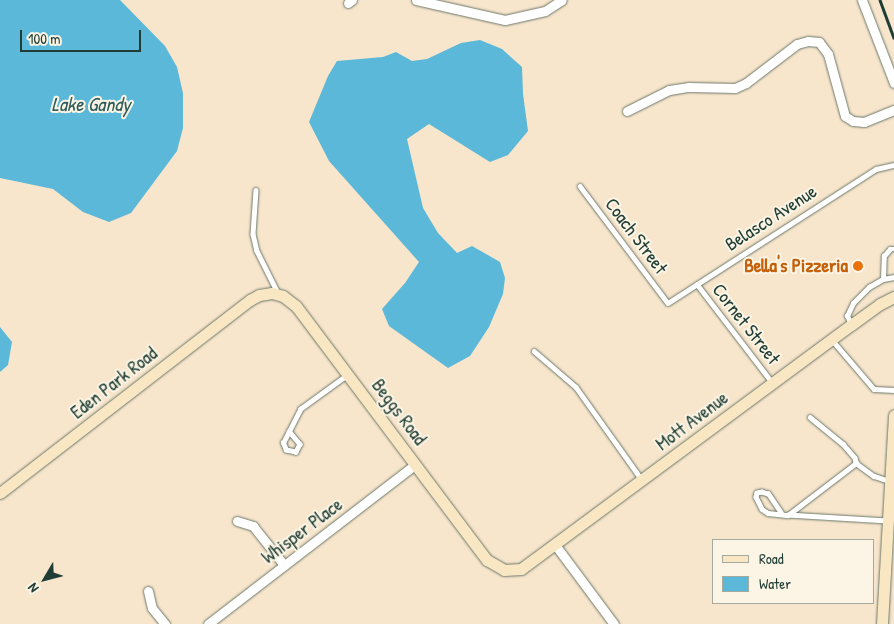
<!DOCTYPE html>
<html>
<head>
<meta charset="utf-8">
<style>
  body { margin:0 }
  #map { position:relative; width:894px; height:624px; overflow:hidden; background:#f7e5cc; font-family:"Patrick Hand",sans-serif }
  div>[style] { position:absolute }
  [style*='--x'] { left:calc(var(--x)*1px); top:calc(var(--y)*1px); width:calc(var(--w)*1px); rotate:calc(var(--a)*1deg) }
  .water>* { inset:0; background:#5bb8d9 }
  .roads { filter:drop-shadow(0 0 1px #6b7869) drop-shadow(0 0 1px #6b7869) }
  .lane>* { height:4.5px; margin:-2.25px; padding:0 2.25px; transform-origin:2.25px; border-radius:2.25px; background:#fff }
  .street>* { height:9px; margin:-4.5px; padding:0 4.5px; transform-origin:4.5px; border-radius:4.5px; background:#fff }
  .secondary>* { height:11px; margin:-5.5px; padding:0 5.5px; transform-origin:5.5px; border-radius:5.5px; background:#f9e7c3 }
  .rail>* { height:2.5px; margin:-1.25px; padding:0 1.25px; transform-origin:1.25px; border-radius:1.25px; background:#1f3d34 }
  .dots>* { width:14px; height:14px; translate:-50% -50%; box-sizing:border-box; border:2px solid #fcf5e5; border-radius:50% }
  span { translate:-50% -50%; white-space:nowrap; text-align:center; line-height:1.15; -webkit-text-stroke:4px #fcf5e5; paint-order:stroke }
  .street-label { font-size:19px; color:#1f3d34 }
  .food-label { font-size:19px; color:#c56008; font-weight:700 }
  .right { translate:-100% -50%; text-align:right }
  .water-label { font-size:20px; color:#2e5c5d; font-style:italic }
  .legend { position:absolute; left:712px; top:539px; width:162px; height:65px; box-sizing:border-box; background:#fcf5e5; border:1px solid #a4ab9e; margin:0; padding:6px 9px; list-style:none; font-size:15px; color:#1f3d34 }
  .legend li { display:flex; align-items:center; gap:10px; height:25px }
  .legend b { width:25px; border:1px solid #a4ab9e }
  .north { position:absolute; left:20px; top:554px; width:50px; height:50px; -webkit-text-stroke:4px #fcf5e5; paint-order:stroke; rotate:233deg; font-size:14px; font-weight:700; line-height:20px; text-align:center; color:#1f3d34 }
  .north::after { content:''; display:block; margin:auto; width:18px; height:22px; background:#1f3d34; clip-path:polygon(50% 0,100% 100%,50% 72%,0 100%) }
  .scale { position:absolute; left:20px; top:30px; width:121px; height:22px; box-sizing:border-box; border:2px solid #1f3d34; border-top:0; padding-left:6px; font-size:15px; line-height:18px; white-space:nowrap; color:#1f3d34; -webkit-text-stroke:4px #fcf5e5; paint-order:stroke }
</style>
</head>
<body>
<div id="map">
  <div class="water">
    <div style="clip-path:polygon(0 0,120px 0,165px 46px,177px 67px,183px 93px,183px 128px,177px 151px,131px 213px,109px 222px,83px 212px,53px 189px,0 178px)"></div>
    <div style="clip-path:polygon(480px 40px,502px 49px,522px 67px,523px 94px,528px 131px,508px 155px,490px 162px,429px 124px,407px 139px,423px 208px,438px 233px,457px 253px,472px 246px,500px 262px,505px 278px,503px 294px,489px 327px,470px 356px,448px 368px,389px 326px,382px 309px,405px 283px,419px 262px,329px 161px,309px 122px,328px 76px,337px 61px,383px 57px,396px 52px,412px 61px,427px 59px,461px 43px)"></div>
    <div style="clip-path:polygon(0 327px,12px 342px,8px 365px,0 372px)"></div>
  </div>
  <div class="roads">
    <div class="lane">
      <div style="--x:580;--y:186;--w:146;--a:53.1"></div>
      <div style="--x:668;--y:303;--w:247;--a:-32.8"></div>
      <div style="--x:876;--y:169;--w:18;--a:-13"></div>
      <div style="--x:256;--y:190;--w:44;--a:93.9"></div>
      <div style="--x:253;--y:234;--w:17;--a:77"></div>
      <div style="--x:257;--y:251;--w:47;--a:63.4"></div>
      <div style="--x:883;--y:279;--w:23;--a:-88"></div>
      <div style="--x:884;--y:256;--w:9;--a:-49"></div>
      <div style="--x:890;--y:249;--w:4;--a:0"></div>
      <div style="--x:697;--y:284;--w:123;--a:52.6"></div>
      <div style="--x:851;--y:324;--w:9;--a:-117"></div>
      <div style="--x:847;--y:316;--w:14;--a:-65"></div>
      <div style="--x:853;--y:303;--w:23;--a:-45"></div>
      <div style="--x:869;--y:287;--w:16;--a:-30"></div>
      <div style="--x:883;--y:279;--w:11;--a:-10"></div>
      <div style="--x:833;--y:341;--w:63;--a:49.5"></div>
      <div style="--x:874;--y:389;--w:20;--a:3"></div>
      <div style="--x:534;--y:351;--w:55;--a:40.6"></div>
      <div style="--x:576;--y:387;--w:114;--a:54.6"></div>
      <div style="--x:810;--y:417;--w:43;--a:39.3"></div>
      <div style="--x:843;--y:444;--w:18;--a:49"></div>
      <div style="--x:855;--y:458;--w:5;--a:79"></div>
      <div style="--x:289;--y:431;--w:17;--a:50"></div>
      <div style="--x:300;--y:444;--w:9;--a:117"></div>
      <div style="--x:296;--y:452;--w:10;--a:-169"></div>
      <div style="--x:286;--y:450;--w:8;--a:-113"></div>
      <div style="--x:283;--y:443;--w:38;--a:-63"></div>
      <div style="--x:300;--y:409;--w:58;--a:-35.9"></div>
      <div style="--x:781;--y:513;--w:23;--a:-124"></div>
      <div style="--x:768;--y:494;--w:6;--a:-162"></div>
      <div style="--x:762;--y:492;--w:5;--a:169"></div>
      <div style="--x:757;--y:493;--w:4;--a:104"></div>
      <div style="--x:756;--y:497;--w:13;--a:63"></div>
      <div style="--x:762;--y:509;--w:7;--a:34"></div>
      <div style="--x:768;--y:513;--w:20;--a:6"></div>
      <div style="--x:887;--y:521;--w:99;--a:-176.5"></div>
      <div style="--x:788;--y:515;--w:86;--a:-37.4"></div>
      <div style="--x:856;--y:463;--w:22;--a:36"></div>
      <div style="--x:874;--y:476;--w:16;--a:18"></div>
    </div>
    <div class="street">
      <div style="--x:416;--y:0;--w:91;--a:12.7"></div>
      <div style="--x:505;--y:20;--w:41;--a:-12.7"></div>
      <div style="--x:545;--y:11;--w:20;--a:-33"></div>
      <div style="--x:862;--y:0;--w:89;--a:68.9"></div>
      <div style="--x:348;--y:3;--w:5;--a:-37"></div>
      <div style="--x:627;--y:111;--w:47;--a:-26.6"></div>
      <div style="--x:669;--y:90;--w:20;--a:-9"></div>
      <div style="--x:689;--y:87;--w:46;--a:1.2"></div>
      <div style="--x:735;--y:88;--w:12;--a:-24"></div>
      <div style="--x:746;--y:83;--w:64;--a:-37.4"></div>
      <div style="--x:797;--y:44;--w:11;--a:-15"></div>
      <div style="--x:808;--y:41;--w:11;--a:5"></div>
      <div style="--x:819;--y:42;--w:15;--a:53"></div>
      <div style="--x:828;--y:54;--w:64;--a:74.7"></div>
      <div style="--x:845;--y:116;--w:9;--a:32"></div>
      <div style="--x:853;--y:121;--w:11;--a:5"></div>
      <div style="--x:864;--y:122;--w:32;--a:-22"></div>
      <div style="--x:237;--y:521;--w:17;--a:17"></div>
      <div style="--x:253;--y:526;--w:50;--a:51.5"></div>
      <div style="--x:556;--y:546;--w:97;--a:53.4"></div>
      <div style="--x:148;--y:591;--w:17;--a:77"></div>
      <div style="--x:152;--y:608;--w:21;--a:51"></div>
      <div style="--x:208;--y:624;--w:262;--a:-37.6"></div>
    </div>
    <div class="secondary">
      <div style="--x:0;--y:493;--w:316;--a:-37.7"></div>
      <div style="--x:250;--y:300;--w:10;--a:-29"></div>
      <div style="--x:259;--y:295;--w:13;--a:-9"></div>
      <div style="--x:272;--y:293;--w:11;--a:15"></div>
      <div style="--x:283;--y:296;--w:16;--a:38"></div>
      <div style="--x:296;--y:306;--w:318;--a:53.1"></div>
      <div style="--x:487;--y:560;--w:20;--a:30"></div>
      <div style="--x:504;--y:570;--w:17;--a:-3"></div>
      <div style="--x:521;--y:569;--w:410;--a:-36.5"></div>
      <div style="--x:851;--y:325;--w:36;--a:-36"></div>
      <div style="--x:880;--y:304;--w:16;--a:-27"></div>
      <div style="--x:882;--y:624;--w:209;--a:-86.7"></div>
    </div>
  </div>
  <div class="rail">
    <div style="--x:880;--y:0;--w:40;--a:69.8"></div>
  </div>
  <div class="dots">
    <div style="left:858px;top:266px;background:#e8710a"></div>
  </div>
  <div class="street-label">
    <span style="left:771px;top:218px;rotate:-33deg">Belasco Avenue</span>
    <span style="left:636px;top:236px;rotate:53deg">Coach Street</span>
    <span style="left:746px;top:324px;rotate:52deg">Cornet Street</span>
    <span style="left:114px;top:383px;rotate:-38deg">Eden Park Road</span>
    <span style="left:399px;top:412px;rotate:53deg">Beggs Road</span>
    <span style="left:692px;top:421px;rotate:-37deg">Mott Avenue</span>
    <span style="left:302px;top:531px;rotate:-37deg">Whisper Place</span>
  </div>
  <div class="food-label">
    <span class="right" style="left:848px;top:266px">Bella's Pizzeria</span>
  </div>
  <div class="water-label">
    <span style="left:91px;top:103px">Lake Gandy</span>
  </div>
  <ul class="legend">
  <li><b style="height:6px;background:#f9e7c3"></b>Road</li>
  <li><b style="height:14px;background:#5bb8d9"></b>Water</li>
  </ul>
  <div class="north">N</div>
  <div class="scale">100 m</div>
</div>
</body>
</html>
